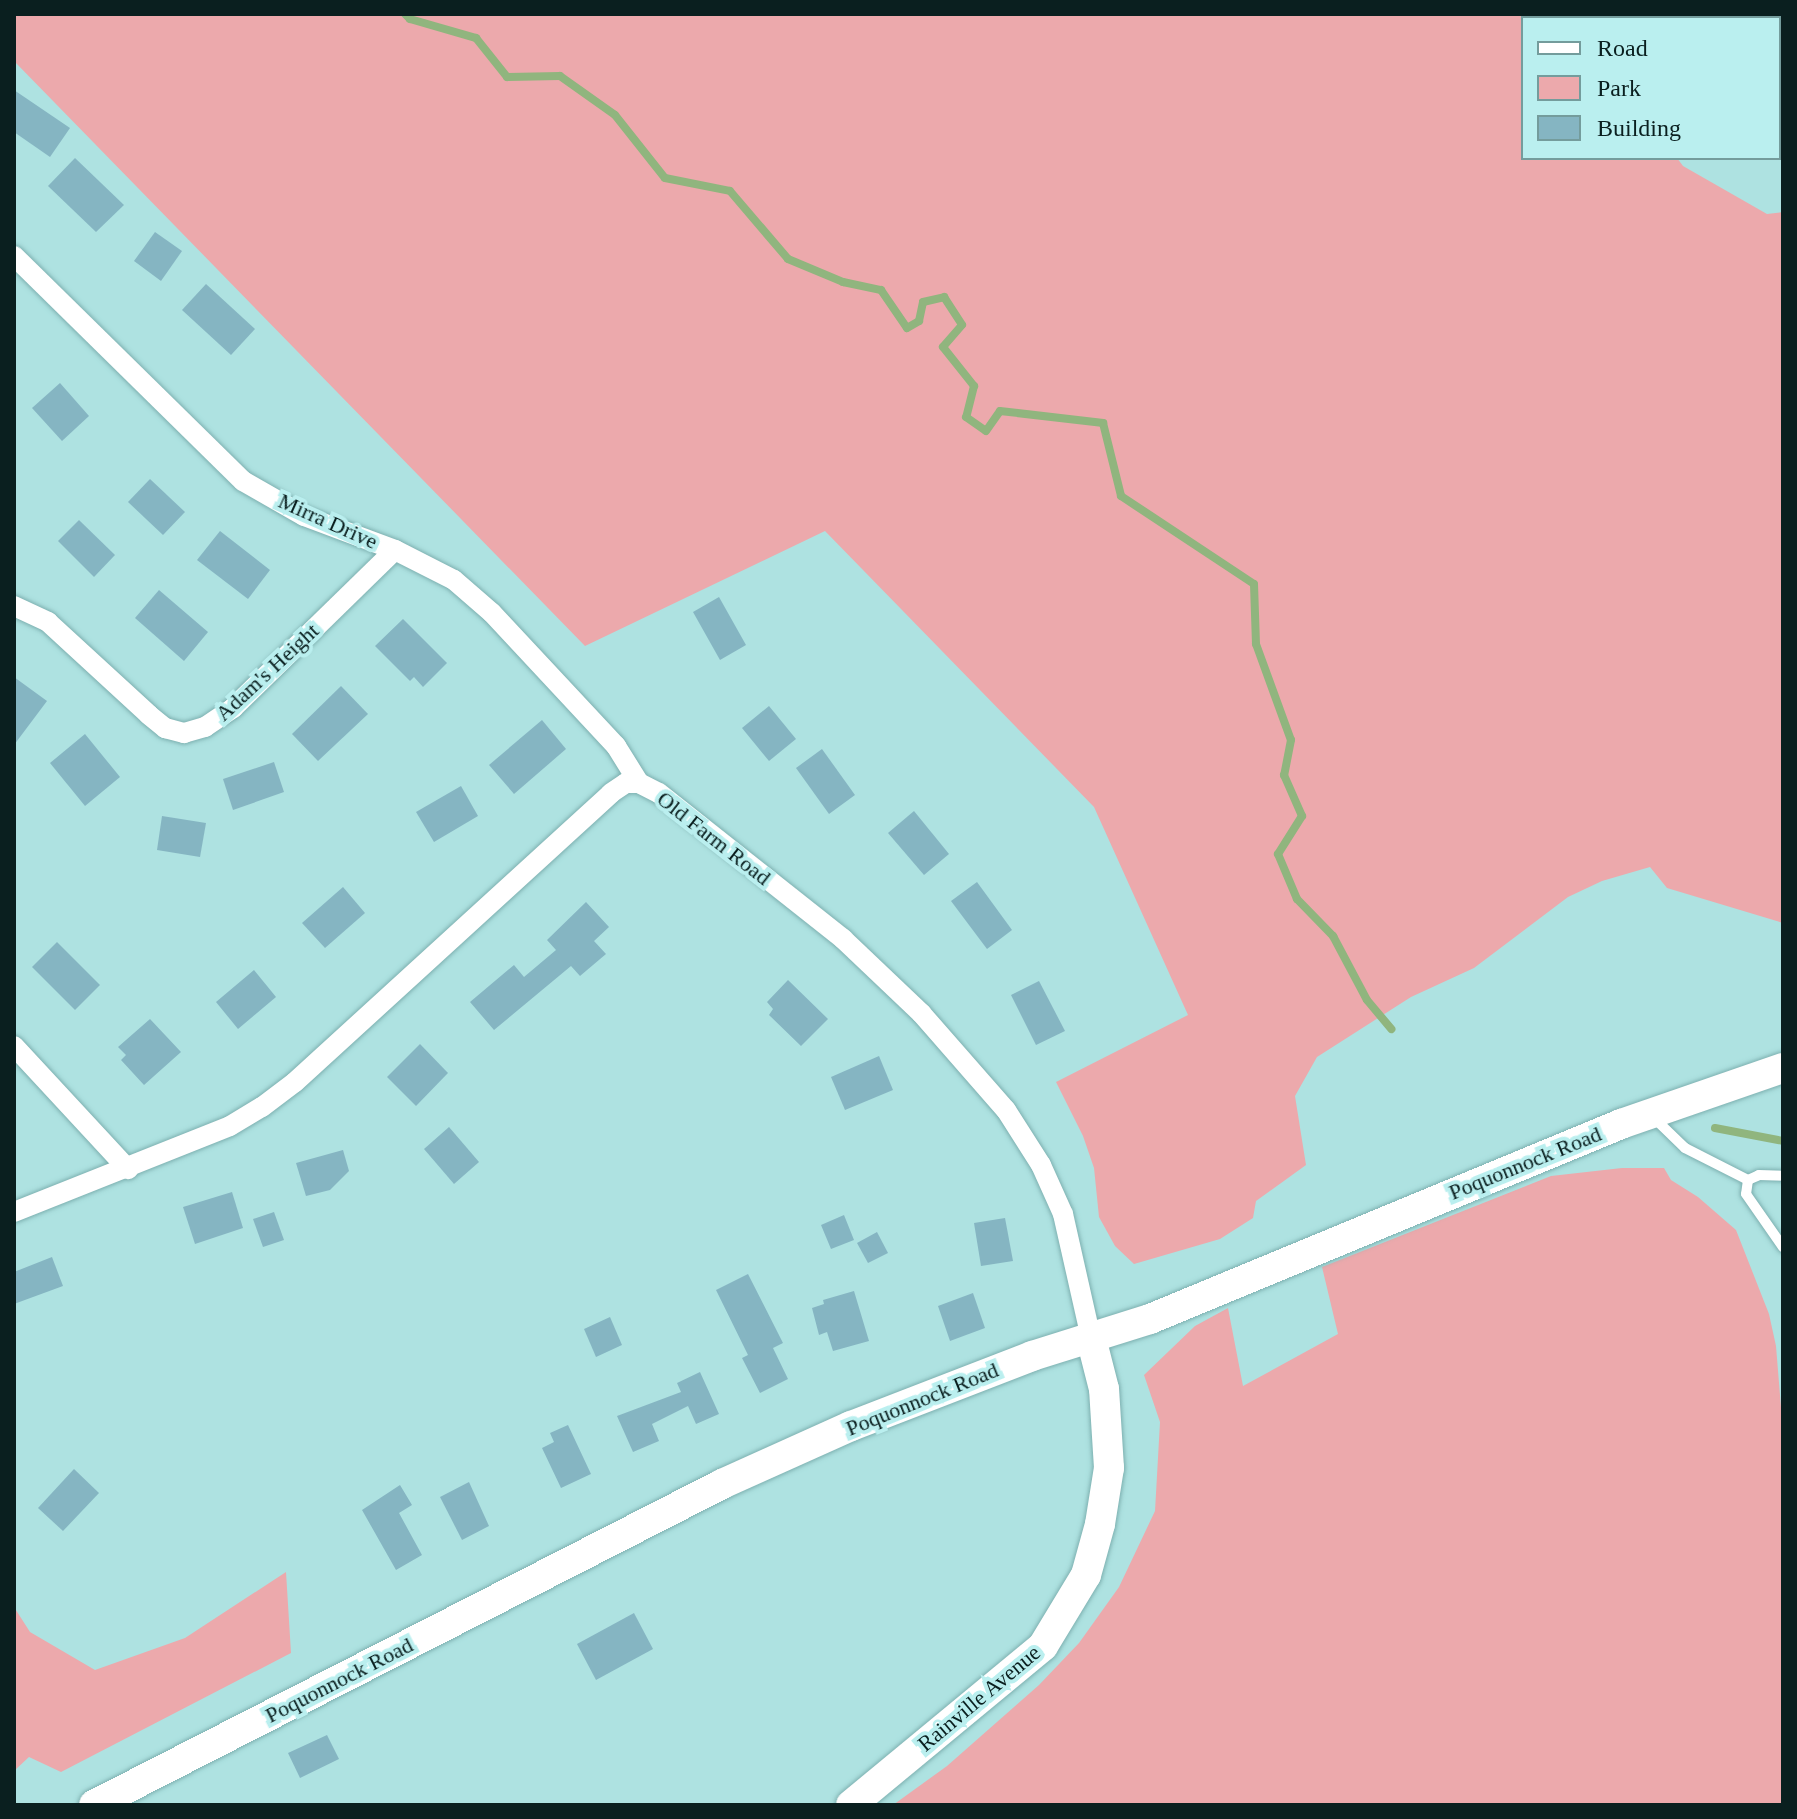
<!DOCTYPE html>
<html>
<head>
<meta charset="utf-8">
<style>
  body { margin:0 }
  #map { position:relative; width:1797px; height:1819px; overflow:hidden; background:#aee2e1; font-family:Georgia,serif }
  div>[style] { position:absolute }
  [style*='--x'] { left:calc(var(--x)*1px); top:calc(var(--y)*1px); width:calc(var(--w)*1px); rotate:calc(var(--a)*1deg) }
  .green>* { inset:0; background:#eca9ac }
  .stream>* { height:8px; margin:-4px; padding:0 4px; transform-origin:4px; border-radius:4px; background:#90b57e }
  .building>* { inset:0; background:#85b5c2 }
  .roads { filter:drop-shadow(0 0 2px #7db0b0) drop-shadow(0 0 2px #7db0b0) }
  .lane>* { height:10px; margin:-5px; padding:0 5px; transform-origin:5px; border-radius:5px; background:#fff }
  .street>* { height:20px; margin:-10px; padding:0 10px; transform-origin:10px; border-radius:10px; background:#fff }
  .secondary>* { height:30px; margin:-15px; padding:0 15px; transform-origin:15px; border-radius:15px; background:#fff }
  span { translate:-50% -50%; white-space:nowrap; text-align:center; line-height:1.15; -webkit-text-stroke:8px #baefef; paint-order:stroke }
  .street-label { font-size:22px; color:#0a1f1f }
  .frame { position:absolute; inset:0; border:16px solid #0a1f1f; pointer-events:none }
  .legend { position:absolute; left:1521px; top:16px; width:260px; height:144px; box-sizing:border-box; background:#baefef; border:2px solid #749c9c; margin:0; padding:10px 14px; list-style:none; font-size:24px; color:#0a1f1f }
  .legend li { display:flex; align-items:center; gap:16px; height:40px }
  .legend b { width:40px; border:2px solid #749c9c }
</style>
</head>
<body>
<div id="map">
  <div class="green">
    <div style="clip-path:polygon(14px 14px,1783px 14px,1783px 93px,1779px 96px,1779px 18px,1523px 18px,1523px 158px,1677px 158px,1683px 166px,1767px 214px,1783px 212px,1783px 923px,1667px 888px,1650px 867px,1602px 881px,1568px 897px,1474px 968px,1411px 997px,1317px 1057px,1295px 1096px,1306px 1165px,1256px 1201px,1253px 1218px,1220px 1239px,1134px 1264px,1115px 1246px,1099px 1217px,1094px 1168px,1083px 1136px,1056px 1082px,1188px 1015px,1094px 807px,825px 531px,585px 646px,14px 61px)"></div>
    <div style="clip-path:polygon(1622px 1168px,1664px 1168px,1671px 1180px,1698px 1197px,1736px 1230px,1769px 1314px,1776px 1346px,1783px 1432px,1783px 1805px,893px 1805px,947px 1766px,1039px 1685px,1079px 1643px,1119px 1587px,1155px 1511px,1160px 1422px,1144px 1375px,1195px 1326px,1228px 1308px,1243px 1386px,1338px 1334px,1322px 1267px,1551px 1176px)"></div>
    <div style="clip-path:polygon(286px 1572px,291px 1653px,61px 1772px,29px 1757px,14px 1771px,14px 1607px,30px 1632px,95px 1670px,185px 1638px)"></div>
  </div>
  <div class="stream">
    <div style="--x:405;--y:14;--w:7;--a:45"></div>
    <div style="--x:410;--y:19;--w:69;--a:16.1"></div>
    <div style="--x:476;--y:38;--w:50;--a:51.5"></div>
    <div style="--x:507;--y:77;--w:53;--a:-1.1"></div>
    <div style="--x:560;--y:76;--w:67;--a:35.3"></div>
    <div style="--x:615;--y:115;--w:80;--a:51.6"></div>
    <div style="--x:665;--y:178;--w:66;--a:11.3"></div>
    <div style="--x:730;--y:191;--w:89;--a:49.5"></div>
    <div style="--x:788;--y:259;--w:60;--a:22.7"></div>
    <div style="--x:843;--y:282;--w:39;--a:12"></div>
    <div style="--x:881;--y:290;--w:46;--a:55.6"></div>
    <div style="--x:907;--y:328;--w:14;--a:-30"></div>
    <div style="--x:919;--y:321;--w:19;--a:-78"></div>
    <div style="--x:923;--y:302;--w:22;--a:-13"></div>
    <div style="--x:944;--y:297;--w:33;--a:57"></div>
    <div style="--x:962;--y:325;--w:29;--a:131"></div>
    <div style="--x:943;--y:347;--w:50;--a:51.5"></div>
    <div style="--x:974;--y:386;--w:32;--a:104"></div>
    <div style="--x:966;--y:417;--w:24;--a:35"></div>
    <div style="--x:986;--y:431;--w:24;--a:-55"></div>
    <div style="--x:1000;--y:411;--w:104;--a:6.6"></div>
    <div style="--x:1103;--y:423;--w:75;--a:76.1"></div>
    <div style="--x:1121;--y:496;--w:159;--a:33.5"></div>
    <div style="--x:1254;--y:584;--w:60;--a:88.1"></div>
    <div style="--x:1256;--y:644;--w:102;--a:70"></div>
    <div style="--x:1291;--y:740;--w:36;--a:101"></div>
    <div style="--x:1284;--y:775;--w:45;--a:66.3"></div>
    <div style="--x:1302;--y:816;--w:45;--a:122.3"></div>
    <div style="--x:1278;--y:854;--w:49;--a:67.1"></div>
    <div style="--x:1297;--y:899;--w:52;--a:45.8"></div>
    <div style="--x:1333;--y:936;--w:72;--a:62"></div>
    <div style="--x:1367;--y:1000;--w:38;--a:50"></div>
    <div style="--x:1715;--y:1128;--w:69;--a:10.8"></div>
  </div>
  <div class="building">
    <div style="clip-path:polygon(14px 90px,70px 128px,50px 157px,14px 132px)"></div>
    <div style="clip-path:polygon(75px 158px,124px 205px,96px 232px,48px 186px)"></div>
    <div style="clip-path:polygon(155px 232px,182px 251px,161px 281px,134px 261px)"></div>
    <div style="clip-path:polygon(206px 284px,255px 329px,231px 355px,182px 310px)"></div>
    <div style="clip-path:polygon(60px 383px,89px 416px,62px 441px,32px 408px)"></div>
    <div style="clip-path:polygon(150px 479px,185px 512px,163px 535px,128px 502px)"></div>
    <div style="clip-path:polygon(79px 520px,115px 555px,94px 577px,58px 541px)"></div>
    <div style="clip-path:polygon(220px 531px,270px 570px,248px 599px,197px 560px)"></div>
    <div style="clip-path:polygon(159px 590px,208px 632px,184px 661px,135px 618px)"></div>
    <div style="clip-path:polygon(719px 597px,746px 645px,720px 660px,693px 612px)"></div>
    <div style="clip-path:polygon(403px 619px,447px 663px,423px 687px,414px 677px,410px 681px,375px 646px)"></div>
    <div style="clip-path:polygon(14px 677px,47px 701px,14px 745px)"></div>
    <div style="clip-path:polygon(341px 686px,368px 714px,318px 761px,292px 734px)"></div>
    <div style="clip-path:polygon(769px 706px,796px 739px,769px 761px,742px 728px)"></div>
    <div style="clip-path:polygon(542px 720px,566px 749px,514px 794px,489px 765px)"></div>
    <div style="clip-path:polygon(85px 734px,120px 777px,85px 806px,50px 763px)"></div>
    <div style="clip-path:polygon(822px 749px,855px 795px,829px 814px,796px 768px)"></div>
    <div style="clip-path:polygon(274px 762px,284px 792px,233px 810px,223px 779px)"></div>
    <div style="clip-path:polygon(461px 786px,478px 816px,434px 842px,416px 812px)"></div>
    <div style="clip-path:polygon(914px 811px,949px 854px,924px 875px,888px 833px)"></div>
    <div style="clip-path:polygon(162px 816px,206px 823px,200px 857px,157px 850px)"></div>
    <div style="clip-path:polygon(977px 882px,1012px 930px,987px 949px,951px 901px)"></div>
    <div style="clip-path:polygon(343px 887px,365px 913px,325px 948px,302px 923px)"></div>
    <div style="clip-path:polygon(586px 902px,609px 927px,594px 941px,606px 954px,580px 976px,571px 966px,494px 1030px,470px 1002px,514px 965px,524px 977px,556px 950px,547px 940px)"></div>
    <div style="clip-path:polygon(57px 942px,100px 985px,75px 1010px,32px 967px)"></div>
    <div style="clip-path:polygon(254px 970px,276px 997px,238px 1029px,216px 1002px)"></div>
    <div style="clip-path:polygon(788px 980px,828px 1019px,801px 1046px,769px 1015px,773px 1009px,767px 1002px)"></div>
    <div style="clip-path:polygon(1039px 981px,1065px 1031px,1036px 1045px,1011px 995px)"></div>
    <div style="clip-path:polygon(150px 1019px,181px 1052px,144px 1085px,121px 1060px,126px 1055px,118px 1047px)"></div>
    <div style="clip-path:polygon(420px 1044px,448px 1073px,416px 1106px,387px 1077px)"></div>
    <div style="clip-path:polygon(879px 1056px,893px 1090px,845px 1110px,831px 1077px)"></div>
    <div style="clip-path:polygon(449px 1127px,479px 1162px,454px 1184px,424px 1149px)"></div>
    <div style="clip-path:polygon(343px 1150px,349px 1171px,330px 1190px,306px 1196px,296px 1163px)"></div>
    <div style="clip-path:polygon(232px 1192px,243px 1228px,195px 1244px,183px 1207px)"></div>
    <div style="clip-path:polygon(274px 1212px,284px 1240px,263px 1247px,253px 1219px)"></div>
    <div style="clip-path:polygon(844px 1215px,854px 1240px,831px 1249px,821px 1225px)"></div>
    <div style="clip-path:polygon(1005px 1218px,1013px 1261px,981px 1266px,974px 1223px)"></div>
    <div style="clip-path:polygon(877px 1232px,888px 1253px,868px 1263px,857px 1243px)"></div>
    <div style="clip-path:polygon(52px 1257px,63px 1286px,14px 1304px,14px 1272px)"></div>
    <div style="clip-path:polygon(748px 1274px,783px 1343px,773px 1348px,788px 1379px,760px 1393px,742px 1358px,748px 1355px,716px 1290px)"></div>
    <div style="clip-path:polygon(854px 1291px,869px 1341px,833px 1351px,827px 1332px,819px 1335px,812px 1308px,824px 1304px,823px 1300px)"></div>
    <div style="clip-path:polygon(973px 1293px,985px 1328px,950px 1341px,938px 1306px)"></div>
    <div style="clip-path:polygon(610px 1317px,622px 1345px,596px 1357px,584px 1329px)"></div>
    <div style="clip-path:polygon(700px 1372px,719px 1414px,696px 1424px,688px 1406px,652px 1424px,659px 1441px,633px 1452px,617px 1416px,681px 1392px,677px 1383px)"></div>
    <div style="clip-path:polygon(568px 1425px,591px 1474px,561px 1488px,542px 1448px,554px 1442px,550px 1433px)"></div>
    <div style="clip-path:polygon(74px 1469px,99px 1493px,63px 1531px,38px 1508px)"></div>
    <div style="clip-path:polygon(469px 1482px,489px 1526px,462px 1540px,440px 1497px)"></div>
    <div style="clip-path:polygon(400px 1485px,412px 1505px,399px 1513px,422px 1555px,396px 1570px,362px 1510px)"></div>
    <div style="clip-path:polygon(634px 1613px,653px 1649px,596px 1680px,577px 1644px)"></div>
    <div style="clip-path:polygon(327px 1735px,339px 1759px,300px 1778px,288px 1753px)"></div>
  </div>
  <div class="roads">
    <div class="lane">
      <div style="--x:1654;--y:1118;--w:43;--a:44.1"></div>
      <div style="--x:1685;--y:1148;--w:71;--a:26.9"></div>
      <div style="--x:1748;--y:1180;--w:14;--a:98"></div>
      <div style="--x:1746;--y:1194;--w:65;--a:55.1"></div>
      <div style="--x:1748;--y:1180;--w:12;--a:-24"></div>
      <div style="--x:1759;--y:1175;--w:24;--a:2"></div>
    </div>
    <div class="street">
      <div style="--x:14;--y:256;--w:321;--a:44.5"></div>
      <div style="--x:243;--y:481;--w:70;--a:29.8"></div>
      <div style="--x:304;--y:516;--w:97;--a:20.5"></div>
      <div style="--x:395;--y:550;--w:66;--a:27"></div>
      <div style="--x:454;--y:580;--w:50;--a:41"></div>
      <div style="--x:492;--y:613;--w:182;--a:47"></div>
      <div style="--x:616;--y:746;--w:44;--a:58.1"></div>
      <div style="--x:14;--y:606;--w:38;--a:25"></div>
      <div style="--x:48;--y:622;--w:137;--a:42.6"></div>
      <div style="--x:149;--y:715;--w:21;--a:39"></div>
      <div style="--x:165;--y:728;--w:20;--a:15"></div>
      <div style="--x:184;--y:733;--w:22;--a:-16"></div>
      <div style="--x:205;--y:727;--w:34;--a:-34"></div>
      <div style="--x:233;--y:708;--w:226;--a:-44.3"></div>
      <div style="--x:14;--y:1046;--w:168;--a:47.2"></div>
      <div style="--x:14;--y:1212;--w:232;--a:-21.7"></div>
      <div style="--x:230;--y:1126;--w:37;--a:-31"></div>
      <div style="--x:262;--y:1107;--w:41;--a:-37.1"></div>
      <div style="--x:295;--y:1082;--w:428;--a:-42.4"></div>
      <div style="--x:611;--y:793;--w:18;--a:-34"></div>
      <div style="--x:626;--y:783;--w:13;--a:0"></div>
      <div style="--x:639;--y:783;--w:22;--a:27"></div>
      <div style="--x:659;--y:793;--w:235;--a:38.4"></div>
      <div style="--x:843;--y:939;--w:108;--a:43.5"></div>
      <div style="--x:921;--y:1013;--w:129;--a:48.8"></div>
      <div style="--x:1006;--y:1110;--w:65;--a:57.5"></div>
      <div style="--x:1041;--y:1165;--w:54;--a:65.8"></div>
      <div style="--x:1063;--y:1214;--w:127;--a:77.3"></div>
    </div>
    <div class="secondary">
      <div style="--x:94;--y:1805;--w:705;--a:-27.07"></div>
      <div style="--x:722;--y:1484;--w:141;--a:-24.2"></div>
      <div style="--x:851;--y:1426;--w:194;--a:-21.1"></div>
      <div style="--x:1032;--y:1356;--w:124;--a:-17.4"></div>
      <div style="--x:1150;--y:1319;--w:510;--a:-22.49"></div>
      <div style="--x:1621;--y:1124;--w:171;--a:-19.1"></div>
      <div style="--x:851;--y:1805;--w:249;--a:-39.6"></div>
      <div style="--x:1043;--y:1646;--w:83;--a:-58.8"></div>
      <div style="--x:1086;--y:1575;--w:53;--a:-74.6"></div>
      <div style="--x:1100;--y:1524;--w:57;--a:-80.9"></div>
      <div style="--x:1109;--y:1468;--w:79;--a:-93.6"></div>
      <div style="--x:1104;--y:1389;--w:53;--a:-104.3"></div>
    </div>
  </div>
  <div class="street-label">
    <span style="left:328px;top:521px;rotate:24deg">Mirra Drive</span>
    <span style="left:267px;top:672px;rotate:-43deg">Adam's Height</span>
    <span style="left:714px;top:838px;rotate:38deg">Old Farm Road</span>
    <span style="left:1525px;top:1163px;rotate:-22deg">Poquonnock Road</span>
    <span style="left:922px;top:1399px;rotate:-22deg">Poquonnock Road</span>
    <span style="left:339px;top:1680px;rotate:-27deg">Poquonnock Road</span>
    <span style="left:979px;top:1698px;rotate:-40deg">Rainville Avenue</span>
  </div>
  <div class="frame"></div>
  <ul class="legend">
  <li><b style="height:10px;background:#fff"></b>Road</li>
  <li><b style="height:22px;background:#eca9ac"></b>Park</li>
  <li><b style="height:22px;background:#85b5c2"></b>Building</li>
  </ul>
</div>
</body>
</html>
